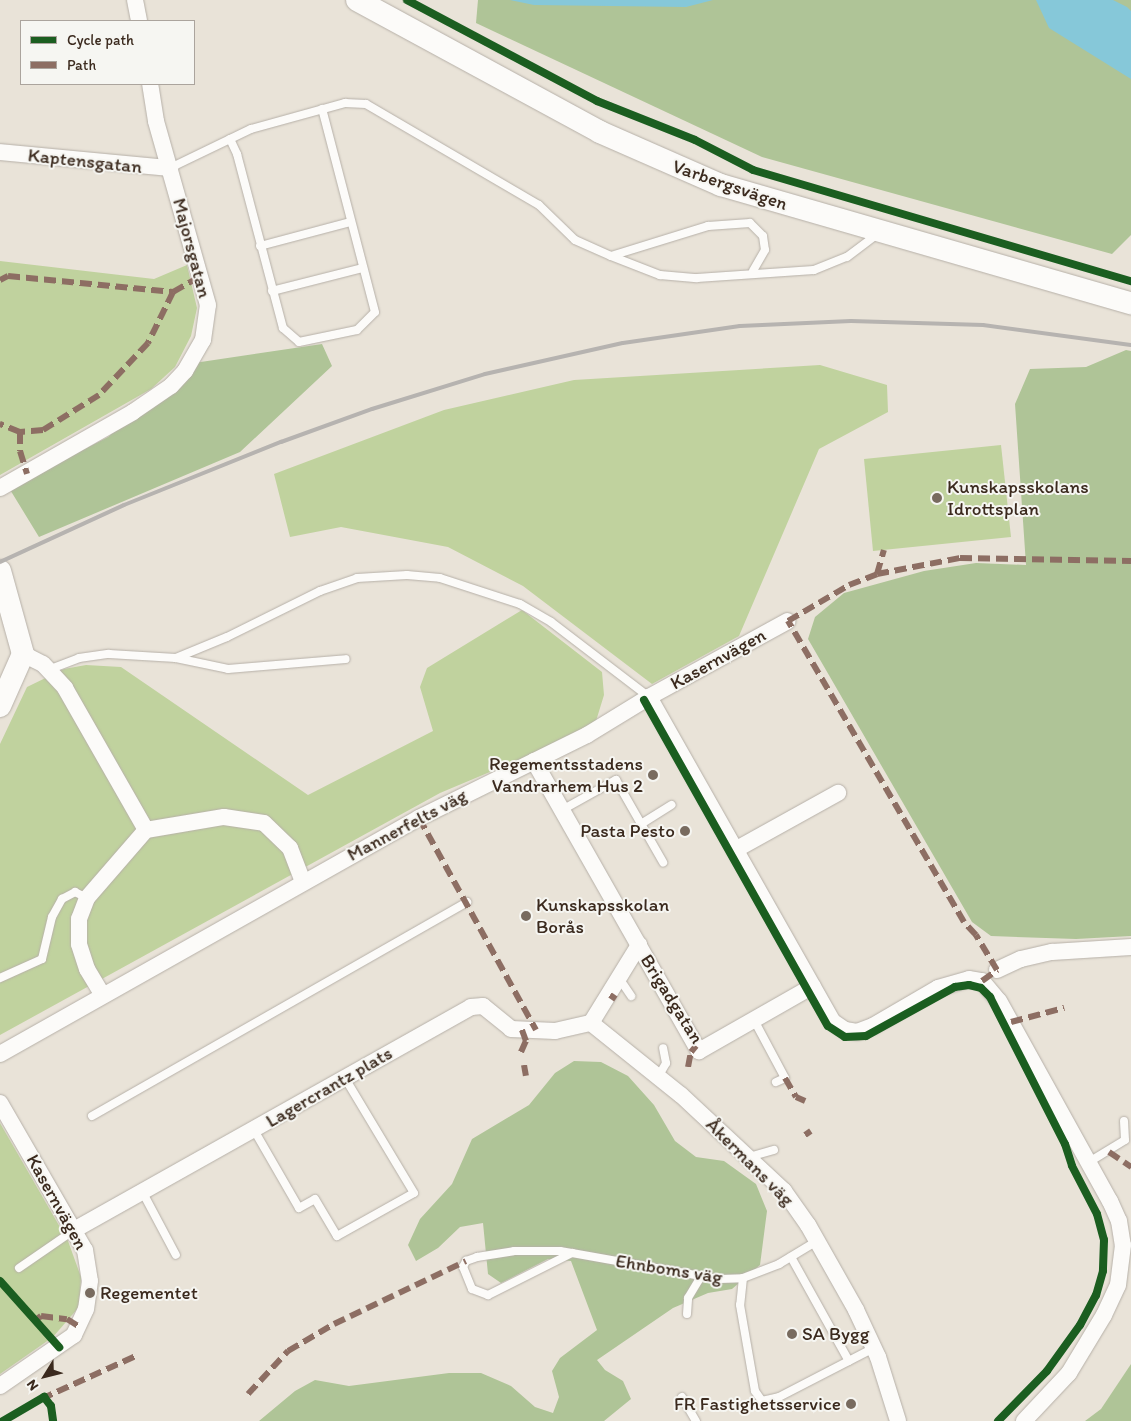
<!DOCTYPE html>
<html>
<head>
<meta charset="utf-8">
<style>
  body { margin:0 }
  #map { position:relative; width:1131px; height:1421px; overflow:hidden; background:#e9e3d8; font-family:Itim,sans-serif }
  div>[style] { position:absolute }
  [style*='--x'] { left:calc(var(--x)*1px); top:calc(var(--y)*1px); width:calc(var(--w)*1px); rotate:calc(var(--a)*1deg) }
  .green>* { inset:0; background:#c0d29e }
  .forest>* { inset:0; background:#afc497 }
  .water>* { inset:0; background:#86c8d9 }
  .roads { filter:drop-shadow(0 0 1px #b6b0a8) drop-shadow(0 0 1px #b6b0a8) }
  .lane>* { height:8px; margin:-4px; padding:0 4px; transform-origin:4px; border-radius:4px; background:#fcfbf9 }
  .street>* { height:16px; margin:-8px; padding:0 8px; transform-origin:8px; border-radius:8px; background:#fcfbf9 }
  .secondary>* { height:22px; margin:-11px; padding:0 11px; transform-origin:11px; border-radius:11px; background:#fcfbf9 }
  .rail>* { height:4px; margin:-2px; padding:0 2px; transform-origin:2px; border-radius:2px; background:#b6b3b0 }
  .quiet>* { height:6px; margin-top:-3px; transform-origin:0; background:repeating-linear-gradient(90deg,#8d6e63 0 12px,transparent 0 18px) }
  .cycleway>* { height:8px; margin:-4px; padding:0 4px; transform-origin:4px; border-radius:4px; background:#1b5e20 }
  .dots>* { width:14px; height:14px; translate:-50% -50%; box-sizing:border-box; border:2px solid #f6f6f2; border-radius:50% }
  span { translate:-50% -50%; white-space:nowrap; text-align:center; line-height:1.15; -webkit-text-stroke:4px #f6f6f2; paint-order:stroke }
  .street-label { font-size:19px; color:#3b2a1e }
  .poi-label { font-size:19px; color:#3b2a1e }
  .left { translate:0 -50%; text-align:left }
  .right { translate:-100% -50%; text-align:right }
  .legend { position:absolute; left:20px; top:20px; width:175px; height:65px; box-sizing:border-box; background:#f6f6f2; border:1px solid #aba49d; margin:0; padding:6px 9px; list-style:none; font-size:15px; color:#3b2a1e }
  .legend li { display:flex; align-items:center; gap:10px; height:25px }
  .legend b { width:25px; border:1px solid #aba49d }
  .north { position:absolute; left:20px; top:1351px; width:50px; height:50px; -webkit-text-stroke:4px #f6f6f2; paint-order:stroke; rotate:234deg; font-size:14px; font-weight:700; line-height:20px; text-align:center; color:#3b2a1e }
  .north::after { content:''; display:block; margin:auto; width:18px; height:22px; background:#3b2a1e; clip-path:polygon(50% 0,100% 100%,50% 72%,0 100%) }
</style>
</head>
<body>
<div id="map">
  <div class="green">
    <div style="clip-path:polygon(0 261px,154px 279px,187px 265px,197px 308px,191px 336px,175px 367px,151px 389px,0 475px)"></div>
    <div style="clip-path:polygon(820px 365px,887px 385px,888px 412px,819px 449px,739px 636px,652px 684px,523px 586px,448px 547px,341px 527px,290px 537px,274px 474px,444px 410px,574px 380px)"></div>
    <div style="clip-path:polygon(1001px 445px,1011px 537px,873px 551px,864px 459px)"></div>
    <div style="clip-path:polygon(522px 610px,602px 672px,604px 695px,596px 721px,559px 743px,440px 793px,0 1035px,0 744px,27px 687px,64px 669px,86px 665px,121px 667px,308px 795px,433px 731px,420px 687px,427px 668px)"></div>
    <div style="clip-path:polygon(0 1123px,68px 1241px,81px 1277px,79px 1307px,53px 1337px,0 1374px)"></div>
  </div>
  <div class="forest">
    <div style="clip-path:polygon(478px 0,1131px 0,1131px 235px,1112px 254px,762px 157px,476px 23px)"></div>
    <div style="clip-path:polygon(322px 344px,332px 366px,240px 452px,39px 537px,9px 488px,108px 437px,194px 363px)"></div>
    <div style="clip-path:polygon(1126px 350px,1131px 351px,1131px 936px,1076px 939px,991px 936px,972px 922px,808px 639px,815px 617px,844px 593px,924px 571px,976px 563px,1026px 565px,1015px 404px,1030px 369px,1086px 367px)"></div>
    <div style="clip-path:polygon(574px 1061px,601px 1062px,628px 1076px,654px 1105px,675px 1141px,696px 1157px,724px 1161px,756px 1184px,767px 1211px,760px 1265px,732px 1289px,708px 1293px,673px 1308px,597px 1360px,605px 1370px,623px 1381px,631px 1399px,604px 1421px,259px 1421px,295px 1391px,315px 1380px,349px 1386px,449px 1373px,481px 1373px,511px 1386px,535px 1407px,553px 1413px,559px 1397px,552px 1371px,560px 1358px,597px 1330px,571px 1261px,548px 1259px,501px 1283px,488px 1274px,483px 1223px,460px 1227px,438px 1248px,416px 1261px,408px 1245px,420px 1219px,452px 1184px,472px 1139px,529px 1105px,555px 1073px)"></div>
    <div style="clip-path:polygon(1131px 1364px,1131px 1421px,1085px 1421px,1101px 1409px)"></div>
  </div>
  <div class="water">
    <div style="clip-path:polygon(510px 0,713px 0,686px 7px,534px 5px)"></div>
    <div style="clip-path:polygon(1036px 0,1113px 0,1127px 7px,1131px 11px,1131px 79px,1049px 28px)"></div>
  </div>
  <div class="roads">
    <div class="lane">
      <div style="--x:230;--y:139;--w:17;--a:65"></div>
      <div style="--x:237;--y:154;--w:180;--a:75.2"></div>
      <div style="--x:283;--y:328;--w:21;--a:41"></div>
      <div style="--x:299;--y:342;--w:59;--a:-11.7"></div>
      <div style="--x:357;--y:330;--w:25;--a:-45"></div>
      <div style="--x:375;--y:312;--w:210;--a:-104.6"></div>
      <div style="--x:170;--y:168;--w:90;--a:-25.7"></div>
      <div style="--x:251;--y:129;--w:98;--a:-15.5"></div>
      <div style="--x:345;--y:103;--w:21;--a:3"></div>
      <div style="--x:366;--y:104;--w:200;--a:30.3"></div>
      <div style="--x:539;--y:205;--w:50;--a:44.2"></div>
      <div style="--x:575;--y:240;--w:39;--a:24"></div>
      <div style="--x:611;--y:256;--w:102;--a:-17.2"></div>
      <div style="--x:708;--y:226;--w:42;--a:-4.1"></div>
      <div style="--x:750;--y:223;--w:18;--a:45"></div>
      <div style="--x:763;--y:236;--w:14;--a:82"></div>
      <div style="--x:765;--y:250;--w:24;--a:120"></div>
      <div style="--x:260;--y:246;--w:94;--a:-14.8"></div>
      <div style="--x:611;--y:256;--w:53;--a:21.2"></div>
      <div style="--x:660;--y:275;--w:37;--a:5"></div>
      <div style="--x:697;--y:278;--w:117;--a:-3.9"></div>
      <div style="--x:814;--y:270;--w:35;--a:-22"></div>
      <div style="--x:847;--y:257;--w:38;--a:-37"></div>
      <div style="--x:272;--y:291;--w:94;--a:-14.2"></div>
      <div style="--x:176;--y:658;--w:53;--a:11.9"></div>
      <div style="--x:228;--y:669;--w:118;--a:-4.8"></div>
      <div style="--x:48;--y:670;--w:33;--a:-21"></div>
      <div style="--x:79;--y:658;--w:30;--a:-8"></div>
      <div style="--x:109;--y:654;--w:67;--a:3.4"></div>
      <div style="--x:176;--y:658;--w:55;--a:-22.4"></div>
      <div style="--x:227;--y:637;--w:104;--a:-26.3"></div>
      <div style="--x:320;--y:591;--w:39;--a:-19"></div>
      <div style="--x:357;--y:578;--w:50;--a:-3.4"></div>
      <div style="--x:407;--y:575;--w:33;--a:5"></div>
      <div style="--x:440;--y:578;--w:84;--a:18"></div>
      <div style="--x:520;--y:604;--w:36;--a:30"></div>
      <div style="--x:551;--y:622;--w:123;--a:37.4"></div>
      <div style="--x:562;--y:810;--w:62;--a:-29.1"></div>
      <div style="--x:616;--y:780;--w:95;--a:60.2"></div>
      <div style="--x:641;--y:824;--w:36;--a:-32"></div>
      <div style="--x:0;--y:978;--w:46;--a:-24.3"></div>
      <div style="--x:42;--y:959;--w:43;--a:-76.6"></div>
      <div style="--x:52;--y:917;--w:21;--a:-61"></div>
      <div style="--x:62;--y:899;--w:15;--a:-28"></div>
      <div style="--x:75;--y:892;--w:13;--a:27"></div>
      <div style="--x:619;--y:978;--w:22;--a:56"></div>
      <div style="--x:754;--y:1020;--w:66;--a:61.9"></div>
      <div style="--x:785;--y:1078;--w:10;--a:156"></div>
      <div style="--x:658;--y:1077;--w:16;--a:-60"></div>
      <div style="--x:666;--y:1063;--w:15;--a:-101"></div>
      <div style="--x:92;--y:1116;--w:432;--a:-29.7"></div>
      <div style="--x:254;--y:1130;--w:90;--a:60"></div>
      <div style="--x:299;--y:1208;--w:18;--a:-29"></div>
      <div style="--x:315;--y:1199;--w:43;--a:59.3"></div>
      <div style="--x:337;--y:1236;--w:88;--a:-29.2"></div>
      <div style="--x:414;--y:1193;--w:134;--a:-121"></div>
      <div style="--x:749;--y:1157;--w:26;--a:-16"></div>
      <div style="--x:1089;--y:1162;--w:42;--a:-31.4"></div>
      <div style="--x:1125;--y:1140;--w:19;--a:-93"></div>
      <div style="--x:143;--y:1193;--w:70;--a:62"></div>
      <div style="--x:572;--y:1253;--w:94;--a:153.4"></div>
      <div style="--x:488;--y:1295;--w:17;--a:-159"></div>
      <div style="--x:472;--y:1289;--w:24;--a:-112"></div>
      <div style="--x:463;--y:1267;--w:7;--a:-63"></div>
      <div style="--x:466;--y:1261;--w:12;--a:-20"></div>
      <div style="--x:477;--y:1257;--w:37;--a:-9"></div>
      <div style="--x:514;--y:1251;--w:46;--a:0"></div>
      <div style="--x:560;--y:1251;--w:12;--a:9"></div>
      <div style="--x:572;--y:1253;--w:131;--a:10.1"></div>
      <div style="--x:701;--y:1276;--w:19;--a:9"></div>
      <div style="--x:720;--y:1279;--w:23;--a:-2"></div>
      <div style="--x:743;--y:1278;--w:39;--a:-21"></div>
      <div style="--x:779;--y:1264;--w:44;--a:-31.2"></div>
      <div style="--x:791;--y:1257;--w:119;--a:60.9"></div>
      <div style="--x:19;--y:1268;--w:67;--a:-34.6"></div>
      <div style="--x:743;--y:1278;--w:27;--a:96"></div>
      <div style="--x:740;--y:1305;--w:87;--a:80.1"></div>
      <div style="--x:755;--y:1391;--w:12;--a:55"></div>
      <div style="--x:762;--y:1401;--w:17;--a:-13"></div>
      <div style="--x:779;--y:1397;--w:107;--a:-27.3"></div>
      <div style="--x:687;--y:1314;--w:16;--a:-86"></div>
      <div style="--x:688;--y:1298;--w:26;--a:-59"></div>
      <div style="--x:682;--y:1397;--w:28;--a:60"></div>
    </div>
    <div class="street">
      <div style="--x:135;--y:0;--w:21;--a:79"></div>
      <div style="--x:0;--y:152;--w:171;--a:5.4"></div>
      <div style="--x:0;--y:488;--w:153;--a:-29.7"></div>
      <div style="--x:133;--y:412;--w:46;--a:-34.4"></div>
      <div style="--x:171;--y:386;--w:21;--a:-47"></div>
      <div style="--x:185;--y:371;--w:36;--a:-60"></div>
      <div style="--x:203;--y:340;--w:35;--a:-82"></div>
      <div style="--x:208;--y:305;--w:191;--a:-105.8"></div>
      <div style="--x:156;--y:121;--w:37;--a:-99"></div>
      <div style="--x:23;--y:654;--w:22;--a:27"></div>
      <div style="--x:43;--y:664;--w:33;--a:47"></div>
      <div style="--x:65;--y:688;--w:163;--a:60.3"></div>
      <div style="--x:649;--y:697;--w:372;--a:60.5"></div>
      <div style="--x:832;--y:1021;--w:16;--a:35"></div>
      <div style="--x:845;--y:1030;--w:12;--a:9"></div>
      <div style="--x:857;--y:1032;--w:17;--a:-21"></div>
      <div style="--x:873;--y:1026;--w:75;--a:-30.3"></div>
      <div style="--x:938;--y:988;--w:32;--a:-16"></div>
      <div style="--x:969;--y:979;--w:13;--a:9"></div>
      <div style="--x:982;--y:981;--w:26;--a:50"></div>
      <div style="--x:999;--y:1001;--w:229;--a:61"></div>
      <div style="--x:1110;--y:1201;--w:22;--a:66"></div>
      <div style="--x:1119;--y:1221;--w:24;--a:81"></div>
      <div style="--x:1123;--y:1245;--w:40;--a:97.1"></div>
      <div style="--x:1118;--y:1285;--w:33;--a:115"></div>
      <div style="--x:1104;--y:1315;--w:68;--a:121.1"></div>
      <div style="--x:1069;--y:1373;--w:66;--a:133.2"></div>
      <div style="--x:534;--y:761;--w:334;--a:60.4"></div>
      <div style="--x:699;--y:1051;--w:131;--a:-29.7"></div>
      <div style="--x:735;--y:850;--w:118;--a:-29"></div>
      <div style="--x:997;--y:970;--w:26;--a:-25"></div>
      <div style="--x:1021;--y:959;--w:32;--a:-13"></div>
      <div style="--x:1052;--y:952;--w:79;--a:-3.6"></div>
      <div style="--x:102;--y:994;--w:29;--a:-121"></div>
      <div style="--x:87;--y:969;--w:26;--a:-108"></div>
      <div style="--x:79;--y:944;--w:25;--a:-90"></div>
      <div style="--x:79;--y:919;--w:22;--a:-69"></div>
      <div style="--x:87;--y:898;--w:90;--a:-49.1"></div>
      <div style="--x:146;--y:830;--w:79;--a:-9.5"></div>
      <div style="--x:224;--y:817;--w:40;--a:8.5"></div>
      <div style="--x:264;--y:823;--w:36;--a:44"></div>
      <div style="--x:290;--y:848;--w:36;--a:69"></div>
      <div style="--x:591;--y:1023;--w:115;--a:38.7"></div>
      <div style="--x:681;--y:1095;--w:141;--a:43"></div>
      <div style="--x:784;--y:1191;--w:42;--a:54.8"></div>
      <div style="--x:808;--y:1225;--w:98;--a:60.5"></div>
      <div style="--x:856;--y:1310;--w:52;--a:64.9"></div>
      <div style="--x:878;--y:1357;--w:67;--a:72.6"></div>
      <div style="--x:591;--y:1023;--w:92;--a:-58.4"></div>
      <div style="--x:0;--y:1054;--w:481;--a:-29.4"></div>
      <div style="--x:419;--y:818;--w:187;--a:-26.3"></div>
      <div style="--x:587;--y:735;--w:73;--a:-31.5"></div>
      <div style="--x:649;--y:697;--w:158;--a:-28.7"></div>
      <div style="--x:0;--y:1103;--w:170;--a:60"></div>
      <div style="--x:85;--y:1250;--w:31;--a:81"></div>
      <div style="--x:90;--y:1281;--w:28;--a:98"></div>
      <div style="--x:86;--y:1309;--w:29;--a:115"></div>
      <div style="--x:74;--y:1335;--w:90;--a:145.4"></div>
      <div style="--x:74;--y:1230;--w:455;--a:-29.3"></div>
      <div style="--x:471;--y:1007;--w:12;--a:-5"></div>
      <div style="--x:483;--y:1006;--w:36;--a:39"></div>
      <div style="--x:511;--y:1029;--w:44;--a:2.6"></div>
      <div style="--x:555;--y:1031;--w:37;--a:-13"></div>
    </div>
    <div class="secondary">
      <div style="--x:357;--y:0;--w:277;--a:28.5"></div>
      <div style="--x:600;--y:132;--w:132;--a:23.7"></div>
      <div style="--x:721;--y:185;--w:427;--a:16.1"></div>
      <div style="--x:0;--y:571;--w:86;--a:74.5"></div>
      <div style="--x:23;--y:654;--w:57;--a:113.9"></div>
    </div>
  </div>
  <div class="rail">
    <div style="--x:0;--y:562;--w:136;--a:-24.7"></div>
    <div style="--x:124;--y:505;--w:169;--a:-21.9"></div>
    <div style="--x:281;--y:442;--w:97;--a:-19.9"></div>
    <div style="--x:372;--y:409;--w:118;--a:-17.2"></div>
    <div style="--x:485;--y:374;--w:141;--a:-12.7"></div>
    <div style="--x:623;--y:343;--w:118;--a:-8.3"></div>
    <div style="--x:740;--y:326;--w:111;--a:-2.6"></div>
    <div style="--x:851;--y:321;--w:132;--a:1.7"></div>
    <div style="--x:983;--y:325;--w:149;--a:7.7"></div>
  </div>
  <div class="quiet">
    <div style="--x:0;--y:280;--w:9;--a:-27"></div>
    <div style="--x:8;--y:276;--w:166;--a:5.5"></div>
    <div style="--x:173;--y:292;--w:57;--a:116.1"></div>
    <div style="--x:148;--y:343;--w:71;--a:133.3"></div>
    <div style="--x:99;--y:395;--w:66;--a:148"></div>
    <div style="--x:43;--y:430;--w:23;--a:175"></div>
    <div style="--x:20;--y:432;--w:22;--a:-158"></div>
    <div style="--x:173;--y:292;--w:32;--a:-30"></div>
    <div style="--x:20;--y:432;--w:19;--a:90"></div>
    <div style="--x:20;--y:451;--w:24;--a:73"></div>
    <div style="--x:877;--y:574;--w:25;--a:-74"></div>
    <div style="--x:419;--y:818;--w:242;--a:61.1"></div>
    <div style="--x:982;--y:981;--w:19;--a:-36"></div>
    <div style="--x:997;--y:970;--w:41;--a:-121"></div>
    <div style="--x:976;--y:935;--w:18;--a:-133"></div>
    <div style="--x:964;--y:922;--w:349;--a:-120.3"></div>
    <div style="--x:788;--y:621;--w:71;--a:-30.5"></div>
    <div style="--x:849;--y:585;--w:30;--a:-21"></div>
    <div style="--x:877;--y:574;--w:85;--a:-10.9"></div>
    <div style="--x:960;--y:558;--w:171;--a:1"></div>
    <div style="--x:610;--y:995;--w:7;--a:34"></div>
    <div style="--x:1011;--y:1022;--w:55;--a:-14.8"></div>
    <div style="--x:521;--y:1052;--w:12;--a:-66"></div>
    <div style="--x:526;--y:1041;--w:12;--a:-110"></div>
    <div style="--x:524;--y:1065;--w:11;--a:80"></div>
    <div style="--x:688;--y:1067;--w:15;--a:-79"></div>
    <div style="--x:691;--y:1052;--w:8;--a:-50"></div>
    <div style="--x:785;--y:1078;--w:22;--a:60"></div>
    <div style="--x:796;--y:1097;--w:10;--a:24"></div>
    <div style="--x:805;--y:1135;--w:7;--a:-34"></div>
    <div style="--x:1109;--y:1152;--w:27;--a:34"></div>
    <div style="--x:37;--y:1319;--w:5;--a:-37"></div>
    <div style="--x:41;--y:1316;--w:26;--a:7"></div>
    <div style="--x:67;--y:1319;--w:15;--a:32"></div>
    <div style="--x:248;--y:1394;--w:59;--a:-47.1"></div>
    <div style="--x:288;--y:1351;--w:53;--a:-30.4"></div>
    <div style="--x:334;--y:1324;--w:146;--a:-25.5"></div>
    <div style="--x:41;--y:1399;--w:104;--a:-24.4"></div>
  </div>
  <div class="cycleway">
    <div style="--x:407;--y:0;--w:215;--a:28"></div>
    <div style="--x:597;--y:101;--w:105;--a:21.7"></div>
    <div style="--x:695;--y:140;--w:65;--a:27.3"></div>
    <div style="--x:753;--y:170;--w:394;--a:16.4"></div>
    <div style="--x:644;--y:700;--w:374;--a:60.6"></div>
    <div style="--x:828;--y:1026;--w:20;--a:33"></div>
    <div style="--x:845;--y:1037;--w:21;--a:-3"></div>
    <div style="--x:866;--y:1036;--w:102;--a:-28.8"></div>
    <div style="--x:955;--y:987;--w:14;--a:-8"></div>
    <div style="--x:969;--y:985;--w:12;--a:14"></div>
    <div style="--x:981;--y:988;--w:13;--a:45"></div>
    <div style="--x:990;--y:997;--w:165;--a:63"></div>
    <div style="--x:1065;--y:1144;--w:23;--a:72"></div>
    <div style="--x:1072;--y:1166;--w:54;--a:62.5"></div>
    <div style="--x:1097;--y:1214;--w:27;--a:75"></div>
    <div style="--x:1104;--y:1240;--w:31;--a:92"></div>
    <div style="--x:1103;--y:1271;--w:25;--a:106"></div>
    <div style="--x:1096;--y:1295;--w:34;--a:118"></div>
    <div style="--x:1080;--y:1325;--w:57;--a:125.7"></div>
    <div style="--x:1047;--y:1371;--w:70;--a:134.4"></div>
    <div style="--x:0;--y:1281;--w:89;--a:48.2"></div>
    <div style="--x:3;--y:1421;--w:48;--a:-30.3"></div>
    <div style="--x:44;--y:1397;--w:11;--a:52"></div>
    <div style="--x:51;--y:1406;--w:15;--a:82"></div>
  </div>
  <div class="dots">
    <div style="left:937px;top:498px;background:#786b5f"></div>
    <div style="left:653px;top:775px;background:#786b5f"></div>
    <div style="left:685px;top:831px;background:#786b5f"></div>
    <div style="left:526px;top:916px;background:#786b5f"></div>
    <div style="left:90px;top:1293px;background:#786b5f"></div>
    <div style="left:792px;top:1334px;background:#786b5f"></div>
    <div style="left:851px;top:1404px;background:#786b5f"></div>
  </div>
  <div class="street-label">
    <span style="left:85px;top:161px;rotate:6deg">Kaptensgatan</span>
    <span style="left:730px;top:185px;rotate:19deg">Varbergsvägen</span>
    <span style="left:192px;top:248px;rotate:75deg">Majorsgatan</span>
    <span style="left:718px;top:659px;rotate:-29deg">Kasernvägen</span>
    <span style="left:407px;top:825px;rotate:-28deg">Mannerfelts väg</span>
    <span style="left:672px;top:999px;rotate:58deg">Brigadgatan</span>
    <span style="left:329px;top:1087px;rotate:-30deg">Lagercrantz plats</span>
    <span style="left:750px;top:1162px;rotate:45deg">Åkermans väg</span>
    <span style="left:57px;top:1202px;rotate:61deg">Kasernvägen</span>
    <span style="left:669px;top:1269px;rotate:9deg">Ehnboms väg</span>
  </div>
  <div class="poi-label">
    <span class="left" style="left:947px;top:498px">Kunskapsskolans<br>Idrottsplan</span>
    <span class="right" style="left:643px;top:775px">Regementsstadens<br>Vandrarhem Hus 2</span>
    <span class="right" style="left:675px;top:831px">Pasta Pesto</span>
    <span class="left" style="left:536px;top:916px">Kunskapsskolan<br>Borås</span>
    <span class="left" style="left:100px;top:1293px">Regementet</span>
    <span class="left" style="left:802px;top:1334px">SA Bygg</span>
    <span class="right" style="left:841px;top:1404px">FR Fastighetsservice</span>
  </div>
  <ul class="legend">
  <li><b style="height:6px;background:#1b5e20"></b>Cycle path</li>
  <li><b style="height:6px;background:#8d6e63"></b>Path</li>
  </ul>
  <div class="north">N</div>
</div>
</body>
</html>
